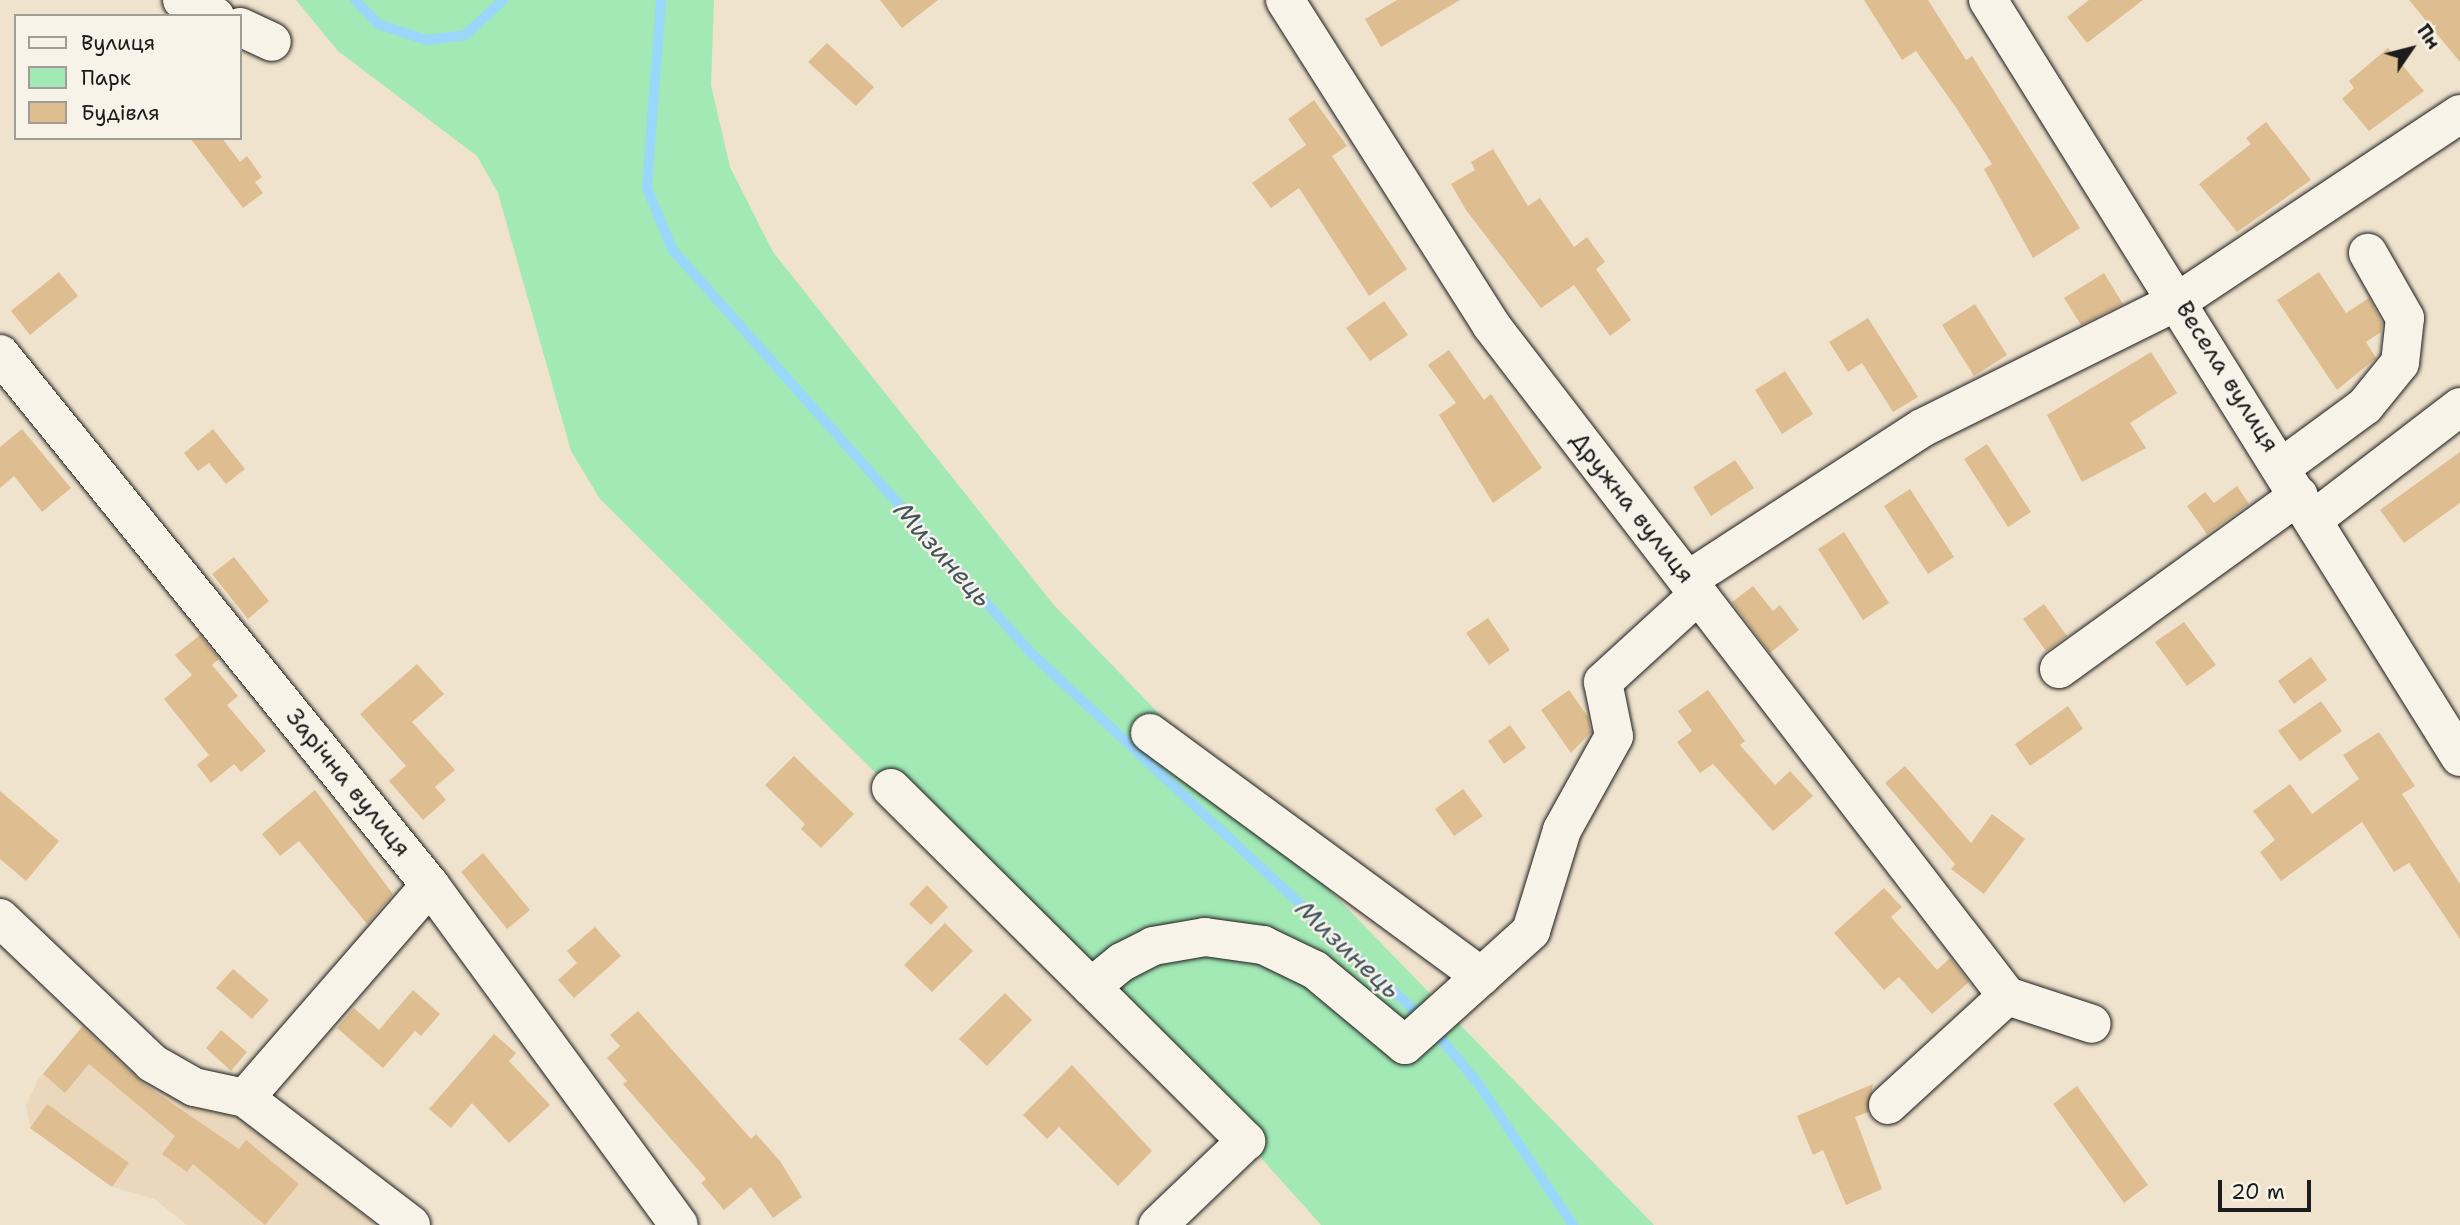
<!DOCTYPE html>
<html>
<head>
<meta charset="utf-8">
<style>
  body { margin:0 }
  #map { position:relative; width:2460px; height:1225px; overflow:hidden; background:#f0e3ce; font-family:"Shantell Sans",sans-serif }
  div>[style] { position:absolute }
  [style*='--x'] { left:calc(var(--x)*1px); top:calc(var(--y)*1px); width:calc(var(--w)*1px); rotate:calc(var(--a)*1deg) }
  .built>* { inset:0; background:#ebd8bc }
  .green>* { inset:0; background:#a2e9b6 }
  .stream>* { height:10px; margin:-5px; padding:0 5px; transform-origin:5px; border-radius:5px; background:#9ad7fb }
  .building>* { inset:0; background:#debe91 }
  .roads { filter:drop-shadow(0 0 2px #1c1c1c) drop-shadow(0 0 2px #1c1c1c) }
  .minor>* { height:38px; margin:-19px; padding:0 19px; transform-origin:19px; border-radius:19px; background:#f7f3e8 }
  span { translate:-50% -50%; white-space:nowrap; text-align:center; line-height:1.15; -webkit-text-stroke:5px #f7f3e8; paint-order:stroke }
  .street-label { font-size:24px; color:#1c1c1c }
  .water-label { font-size:26px; color:#42545f; font-style:italic }
  .legend { position:absolute; left:14px; top:14px; width:228px; height:126px; box-sizing:border-box; background:#f7f3e8; border:2px solid #9f9d96; margin:0; padding:9px 12px; list-style:none; font-size:21px; color:#1c1c1c }
  .legend li { display:flex; align-items:center; gap:14px; height:35px }
  .legend b { width:35px; border:2px solid #9f9d96 }
  .north { position:absolute; left:2376px; top:14px; width:70px; height:70px; -webkit-text-stroke:5px #f7f3e8; paint-order:stroke; rotate:55deg; font-size:19px; font-weight:700; line-height:28px; text-align:center; color:#1c1c1c }
  .north::after { content:''; display:block; margin:auto; width:24px; height:32px; background:#1c1c1c; clip-path:polygon(50% 0,100% 100%,50% 72%,0 100%) }
  .scale { position:absolute; left:2218px; top:1180px; width:93px; height:32px; box-sizing:border-box; border:4px solid #1c1c1c; border-top:0; padding-left:9px; font-size:21px; line-height:24px; white-space:nowrap; color:#1c1c1c; -webkit-text-stroke:5px #f7f3e8; paint-order:stroke }
</style>
</head>
<body>
<div id="map">
  <div class="built">
    <div style="clip-path:polygon(86px 1022px,178px 1100px,254px 1123px,375px 1225px,187px 1225px,154px 1199px,112px 1187px,30px 1128px,26px 1105px,38px 1080px)"></div>
  </div>
  <div class="green">
    <div style="clip-path:polygon(296px 0,714px 0,711px 85px,730px 167px,773px 252px,1053px 604px,1654px 1225px,1321px 1225px,1246px 1141px,600px 499px,571px 451px,498px 193px,477px 156px,338px 51px)"></div>
  </div>
  <div class="stream">
    <div style="--x:355;--y:0;--w:33;--a:46"></div>
    <div style="--x:378;--y:24;--w:51;--a:18.4"></div>
    <div style="--x:426;--y:40;--w:39;--a:-7"></div>
    <div style="--x:465;--y:35;--w:52;--a:-42.6"></div>
    <div style="--x:661;--y:0;--w:189;--a:94.3"></div>
    <div style="--x:647;--y:188;--w:66;--a:67.7"></div>
    <div style="--x:672;--y:249;--w:539;--a:48.38"></div>
    <div style="--x:1030;--y:652;--w:531;--a:43.01"></div>
    <div style="--x:1438;--y:1035;--w:66;--a:50.5"></div>
    <div style="--x:1480;--y:1086;--w:167;--a:56.2"></div>
  </div>
  <div class="building">
    <div style="clip-path:polygon(880px 0,938px 0,902px 28px)"></div>
    <div style="clip-path:polygon(1397px 0,1460px 0,1381px 47px,1365px 19px)"></div>
    <div style="clip-path:polygon(1864px 0,1928px 0,1966px 60px,1972px 56px,2080px 228px,2033px 258px,1984px 169px,1992px 164px,1957px 109px,1916px 51px,1902px 60px)"></div>
    <div style="clip-path:polygon(2089px 0,2143px 0,2087px 43px,2067px 17px)"></div>
    <div style="clip-path:polygon(2409px 0,2460px 0,2460px 62px)"></div>
    <div style="clip-path:polygon(827px 43px,874px 87px,856px 106px,808px 62px)"></div>
    <div style="clip-path:polygon(2388px 48px,2424px 91px,2369px 131px,2342px 99px,2354px 88px,2349px 81px)"></div>
    <div style="clip-path:polygon(1314px 100px,1347px 146px,1332px 156px,1407px 269px,1369px 296px,1299px 188px,1271px 208px,1252px 183px,1306px 145px,1288px 119px)"></div>
    <div style="clip-path:polygon(2266px 122px,2311px 180px,2237px 232px,2199px 184px,2251px 144px,2246px 138px)"></div>
    <div style="clip-path:polygon(190px 138px,222px 138px,240px 162px,247px 156px,262px 177px,255px 182px,263px 193px,243px 208px)"></div>
    <div style="clip-path:polygon(1493px 149px,1528px 206px,1540px 198px,1574px 247px,1587px 237px,1605px 262px,1596px 269px,1631px 320px,1610px 336px,1574px 285px,1541px 308px,1466px 210px,1451px 184px,1475px 170px,1471px 162px)"></div>
    <div style="clip-path:polygon(59px 272px,78px 296px,30px 335px,11px 311px)"></div>
    <div style="clip-path:polygon(2319px 272px,2346px 313px,2369px 298px,2382px 323px,2381px 332px,2366px 342px,2376px 358px,2337px 390px,2277px 300px)"></div>
    <div style="clip-path:polygon(2104px 273px,2123px 304px,2081px 325px,2064px 298px)"></div>
    <div style="clip-path:polygon(1384px 301px,1408px 335px,1370px 361px,1346px 328px)"></div>
    <div style="clip-path:polygon(1975px 304px,2007px 355px,1974px 376px,1942px 325px)"></div>
    <div style="clip-path:polygon(1868px 318px,1918px 397px,1893px 412px,1862px 363px,1848px 372px,1829px 342px)"></div>
    <div style="clip-path:polygon(1449px 350px,1484px 400px,1491px 394px,1542px 468px,1493px 503px,1439px 415px,1456px 403px,1428px 365px)"></div>
    <div style="clip-path:polygon(2151px 352px,2177px 393px,2130px 423px,2146px 448px,2082px 482px,2047px 415px)"></div>
    <div style="clip-path:polygon(1785px 371px,1813px 414px,1782px 434px,1755px 390px)"></div>
    <div style="clip-path:polygon(22px 429px,71px 488px,42px 512px,14px 476px,0 488px,0 447px)"></div>
    <div style="clip-path:polygon(213px 429px,245px 469px,226px 484px,209px 463px,198px 471px,184px 453px)"></div>
    <div style="clip-path:polygon(1987px 444px,2031px 512px,2008px 527px,1964px 459px)"></div>
    <div style="clip-path:polygon(2460px 452px,2460px 503px,2404px 543px,2380px 510px)"></div>
    <div style="clip-path:polygon(1735px 460px,1754px 488px,1711px 516px,1693px 487px)"></div>
    <div style="clip-path:polygon(2237px 486px,2249px 504px,2207px 534px,2187px 506px,2205px 492px,2214px 503px)"></div>
    <div style="clip-path:polygon(1910px 489px,1954px 557px,1928px 574px,1884px 506px)"></div>
    <div style="clip-path:polygon(1844px 532px,1889px 603px,1863px 620px,1818px 549px)"></div>
    <div style="clip-path:polygon(234px 557px,269px 601px,248px 619px,212px 574px)"></div>
    <div style="clip-path:polygon(1753px 586px,1773px 611px,1780px 605px,1799px 630px,1770px 653px,1732px 602px)"></div>
    <div style="clip-path:polygon(2044px 604px,2067px 636px,2046px 651px,2023px 619px)"></div>
    <div style="clip-path:polygon(1488px 618px,1510px 650px,1489px 665px,1466px 633px)"></div>
    <div style="clip-path:polygon(2184px 622px,2216px 665px,2187px 686px,2155px 642px)"></div>
    <div style="clip-path:polygon(200px 635px,219px 659px,212px 665px,238px 696px,227px 705px,266px 751px,241px 772px,234px 764px,211px 783px,197px 765px,209px 755px,164px 699px,192px 675px,175px 655px)"></div>
    <div style="clip-path:polygon(2311px 657px,2327px 680px,2294px 704px,2278px 681px)"></div>
    <div style="clip-path:polygon(417px 664px,444px 694px,412px 722px,455px 770px,435px 787px,446px 800px,423px 820px,389px 781px,406px 766px,360px 714px)"></div>
    <div style="clip-path:polygon(1569px 690px,1588px 717px,1591px 732px,1571px 753px,1541px 710px)"></div>
    <div style="clip-path:polygon(1708px 690px,1745px 741px,1740px 745px,1775px 785px,1790px 771px,1813px 796px,1773px 831px,1713px 764px,1700px 773px,1677px 742px,1692px 731px,1678px 711px)"></div>
    <div style="clip-path:polygon(2321px 701px,2342px 731px,2300px 761px,2278px 731px)"></div>
    <div style="clip-path:polygon(2068px 706px,2083px 729px,2030px 766px,2015px 744px)"></div>
    <div style="clip-path:polygon(1510px 725px,1526px 748px,1504px 764px,1488px 741px)"></div>
    <div style="clip-path:polygon(2379px 732px,2415px 786px,2402px 794px,2460px 884px,2460px 939px,2409px 863px,2394px 872px,2362px 822px,2281px 881px,2260px 852px,2275px 840px,2253px 811px,2290px 784px,2312px 814px,2359px 779px,2343px 755px)"></div>
    <div style="clip-path:polygon(794px 756px,854px 814px,821px 848px,801px 829px,805px 824px,765px 785px)"></div>
    <div style="clip-path:polygon(1905px 766px,1971px 843px,1992px 814px,2025px 839px,1984px 894px,1951px 869px,1955px 864px,1885px 783px)"></div>
    <div style="clip-path:polygon(1463px 789px,1483px 816px,1454px 836px,1435px 809px)"></div>
    <div style="clip-path:polygon(315px 790px,393px 894px,367px 924px,299px 841px,280px 856px,262px 834px)"></div>
    <div style="clip-path:polygon(0 791px,59px 841px,26px 881px,0 859px)"></div>
    <div style="clip-path:polygon(483px 853px,530px 910px,507px 929px,461px 872px)"></div>
    <div style="clip-path:polygon(927px 885px,948px 907px,931px 925px,909px 904px)"></div>
    <div style="clip-path:polygon(1884px 888px,1902px 907px,1891px 917px,1937px 970px,1950px 958px,1969px 982px,1932px 1014px,1899px 977px,1884px 990px,1834px 933px)"></div>
    <div style="clip-path:polygon(945px 923px,973px 951px,932px 992px,904px 965px)"></div>
    <div style="clip-path:polygon(595px 927px,621px 956px,574px 998px,558px 980px,577px 963px,567px 951px)"></div>
    <div style="clip-path:polygon(233px 969px,269px 1000px,252px 1019px,216px 988px)"></div>
    <div style="clip-path:polygon(413px 990px,440px 1014px,421px 1036px,415px 1031px,383px 1068px,337px 1028px,354px 1008px,379px 1030px)"></div>
    <div style="clip-path:polygon(1005px 993px,1032px 1020px,987px 1066px,959px 1039px)"></div>
    <div style="clip-path:polygon(638px 1011px,751px 1139px,756px 1134px,780px 1161px,802px 1197px,773px 1218px,751px 1187px,724px 1210px,701px 1183px,706px 1179px,623px 1084px,627px 1081px,607px 1058px,620px 1046px,610px 1035px)"></div>
    <div style="clip-path:polygon(82px 1027px,141px 1082px,239px 1149px,246px 1140px,299px 1184px,265px 1225px,193px 1164px,187px 1172px,162px 1154px,175px 1136px,89px 1064px,65px 1093px,43px 1074px)"></div>
    <div style="clip-path:polygon(221px 1030px,247px 1052px,231px 1071px,206px 1048px)"></div>
    <div style="clip-path:polygon(494px 1034px,516px 1053px,509px 1061px,550px 1105px,509px 1143px,472px 1103px,451px 1128px,429px 1109px)"></div>
    <div style="clip-path:polygon(1072px 1065px,1152px 1151px,1118px 1186px,1059px 1127px,1047px 1139px,1023px 1115px)"></div>
    <div style="clip-path:polygon(1873px 1084px,1868px 1112px,1855px 1117px,1882px 1189px,1846px 1205px,1823px 1150px,1813px 1155px,1797px 1116px)"></div>
    <div style="clip-path:polygon(2077px 1086px,2148px 1185px,2124px 1203px,2053px 1104px)"></div>
    <div style="clip-path:polygon(47px 1104px,129px 1163px,112px 1187px,30px 1128px)"></div>
  </div>
  <div class="roads">
    <div class="minor">
      <div style="--x:182;--y:0;--w:37;--a:26"></div>
      <div style="--x:1285;--y:0;--w:385;--a:57.6"></div>
      <div style="--x:1491;--y:325;--w:846;--a:52.44"></div>
      <div style="--x:1988;--y:0;--w:892;--a:58.06"></div>
      <div style="--x:240;--y:27;--w:35;--a:25"></div>
      <div style="--x:0;--y:354;--w:683;--a:51"></div>
      <div style="--x:430;--y:885;--w:421;--a:53.8"></div>
      <div style="--x:2282;--y:467;--w:103;--a:-36.3"></div>
      <div style="--x:2365;--y:406;--w:55;--a:-50.9"></div>
      <div style="--x:2400;--y:363;--w:45;--a:-83.7"></div>
      <div style="--x:2405;--y:318;--w:75;--a:-119.6"></div>
      <div style="--x:2314;--y:519;--w:184;--a:-37.5"></div>
      <div style="--x:1688;--y:580;--w:279;--a:-33"></div>
      <div style="--x:1922;--y:428;--w:288;--a:-26.4"></div>
      <div style="--x:2180;--y:300;--w:336;--a:-33.6"></div>
      <div style="--x:2059;--y:669;--w:296;--a:-35.9"></div>
      <div style="--x:1150;--y:733;--w:411;--a:36.3"></div>
      <div style="--x:891;--y:788;--w:501;--a:44.84"></div>
      <div style="--x:1246;--y:1141;--w:122;--a:136.3"></div>
      <div style="--x:0;--y:918;--w:210;--a:43.6"></div>
      <div style="--x:152;--y:1063;--w:48;--a:29.7"></div>
      <div style="--x:194;--y:1087;--w:52;--a:12.2"></div>
      <div style="--x:245;--y:1098;--w:209;--a:37.4"></div>
      <div style="--x:1091;--y:987;--w:40;--a:-39"></div>
      <div style="--x:1122;--y:962;--w:35;--a:-27"></div>
      <div style="--x:1153;--y:946;--w:53;--a:-9.8"></div>
      <div style="--x:1205;--y:937;--w:59;--a:7.9"></div>
      <div style="--x:1263;--y:945;--w:58;--a:25.7"></div>
      <div style="--x:1315;--y:970;--w:117;--a:39.8"></div>
      <div style="--x:1405;--y:1045;--w:170;--a:-42.1"></div>
      <div style="--x:1531;--y:931;--w:106;--a:-72.9"></div>
      <div style="--x:1562;--y:830;--w:107;--a:-61"></div>
      <div style="--x:1614;--y:736;--w:55;--a:-101.5"></div>
      <div style="--x:1603;--y:682;--w:129;--a:-42.5"></div>
      <div style="--x:2007;--y:996;--w:89;--a:18.2"></div>
      <div style="--x:245;--y:1098;--w:282;--a:-49"></div>
      <div style="--x:1888;--y:1105;--w:161;--a:-42.5"></div>
    </div>
  </div>
  <div class="street-label">
    <span style="left:2227px;top:377px;rotate:58deg">Весела вулиця</span>
    <span style="left:1632px;top:508px;rotate:52deg">Дружна вулиця</span>
    <span style="left:348px;top:783px;rotate:51deg">Зарічна вулиця</span>
  </div>
  <div class="water-label">
    <span style="left:943px;top:554px;rotate:48deg">Мизинець</span>
    <span style="left:1348px;top:949px;rotate:43deg">Мизинець</span>
  </div>
  <ul class="legend">
  <li><b style="height:9px;background:#f7f3e8"></b>Вулиця</li>
  <li><b style="height:19px;background:#a2e9b6"></b>Парк</li>
  <li><b style="height:19px;background:#debe91"></b>Будівля</li>
  </ul>
  <div class="north">Пн</div>
  <div class="scale">20 m</div>
</div>
</body>
</html>
